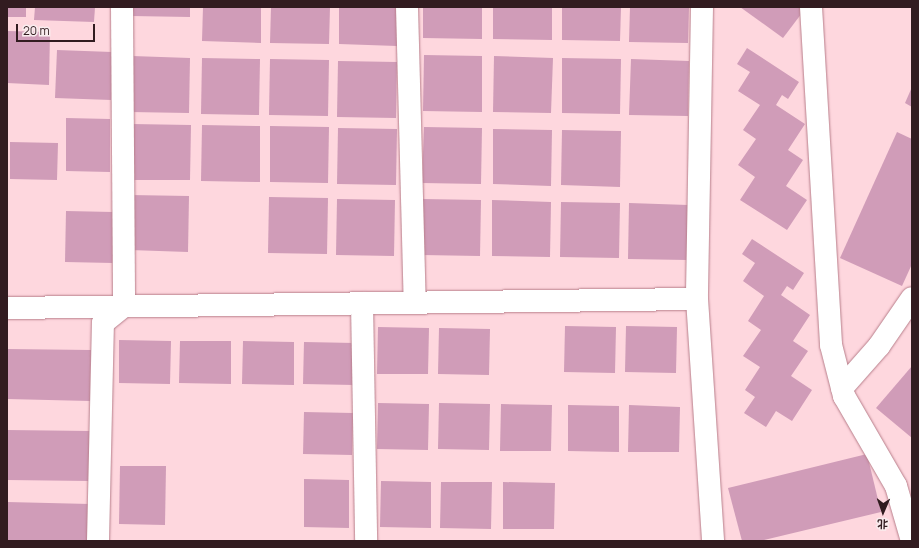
<!DOCTYPE html>
<html>
<head>
<meta charset="utf-8">
<style>
  body { margin:0 }
  #map { position:relative; width:919px; height:548px; overflow:hidden; background:#fed7de; font-family:Manrope,"Noto Sans SC",sans-serif }
  div>[style] { position:absolute }
  [style*='--x'] { left:calc(var(--x)*1px); top:calc(var(--y)*1px); width:calc(var(--w)*1px); rotate:calc(var(--a)*1deg) }
  .building>* { inset:0; background:#d09cb8 }
  .roads { filter:drop-shadow(0 0 1px #b87f8b) drop-shadow(0 0 1px #b87f8b) }
  .minor>* { height:22px; margin:-11px; padding:0 11px; transform-origin:11px; border-radius:11px; background:#fff }
  span { translate:-50% -50%; white-space:nowrap; text-align:center; line-height:1.15; -webkit-text-stroke:3px #f9ecee; paint-order:stroke }
  .frame { position:absolute; inset:0; border:8px solid #321c20; pointer-events:none }
  .north { position:absolute; left:863px; top:492px; width:40px; height:40px; -webkit-text-stroke:3px #f9ecee; paint-order:stroke; rotate:182deg; font-size:11px; font-weight:700; line-height:16px; text-align:center; color:#321c20 }
  .north::after { content:''; display:block; margin:auto; width:14px; height:18px; background:#321c20; clip-path:polygon(50% 0,100% 100%,50% 72%,0 100%) }
  .scale { position:absolute; left:16px; top:24px; width:79px; height:18px; box-sizing:border-box; border:2px solid #321c20; border-top:0; padding-left:5px; font-size:12px; line-height:14px; white-space:nowrap; color:#321c20; -webkit-text-stroke:3px #f9ecee; paint-order:stroke }
</style>
</head>
<body>
<div id="map">
  <div class="building">
    <div style="clip-path:polygon(7px 7px,26px 7px,26px 17px,7px 17px)"></div>
    <div style="clip-path:polygon(35px 7px,95px 7px,94px 22px,34px 20px)"></div>
    <div style="clip-path:polygon(132px 7px,190px 7px,190px 17px,131px 16px)"></div>
    <div style="clip-path:polygon(203px 7px,261px 7px,261px 43px,202px 41px)"></div>
    <div style="clip-path:polygon(271px 7px,330px 7px,329px 44px,270px 43px)"></div>
    <div style="clip-path:polygon(339px 7px,398px 7px,397px 46px,339px 44px)"></div>
    <div style="clip-path:polygon(423px 7px,482px 7px,482px 39px,423px 38px)"></div>
    <div style="clip-path:polygon(493px 7px,552px 7px,552px 40px,493px 39px)"></div>
    <div style="clip-path:polygon(562px 7px,621px 7px,620px 41px,562px 40px)"></div>
    <div style="clip-path:polygon(630px 7px,689px 7px,688px 43px,629px 42px)"></div>
    <div style="clip-path:polygon(740px 7px,803px 7px,805px 9px,783px 38px)"></div>
    <div style="clip-path:polygon(7px 31px,50px 32px,49px 85px,7px 83px)"></div>
    <div style="clip-path:polygon(747px 48px,799px 82px,788px 99px,782px 95px,776px 105px,805px 124px,788px 150px,803px 160px,786px 186px,807px 200px,787px 230px,740px 200px,755px 177px,738px 165px,756px 139px,743px 130px,760px 105px,738px 91px,750px 72px,737px 64px)"></div>
    <div style="clip-path:polygon(57px 50px,112px 52px,111px 100px,55px 98px)"></div>
    <div style="clip-path:polygon(424px 55px,482px 56px,482px 112px,423px 111px)"></div>
    <div style="clip-path:polygon(132px 56px,190px 58px,189px 113px,130px 112px)"></div>
    <div style="clip-path:polygon(494px 56px,553px 58px,551px 113px,493px 112px)"></div>
    <div style="clip-path:polygon(202px 58px,260px 59px,259px 115px,201px 114px)"></div>
    <div style="clip-path:polygon(562px 58px,621px 59px,620px 114px,562px 113px)"></div>
    <div style="clip-path:polygon(270px 59px,329px 60px,328px 116px,269px 115px)"></div>
    <div style="clip-path:polygon(631px 59px,689px 61px,688px 116px,629px 115px)"></div>
    <div style="clip-path:polygon(338px 61px,397px 62px,396px 118px,337px 117px)"></div>
    <div style="clip-path:polygon(912px 87px,912px 107px,905px 103px)"></div>
    <div style="clip-path:polygon(66px 118px,110px 119px,110px 172px,66px 171px)"></div>
    <div style="clip-path:polygon(132px 124px,191px 125px,190px 180px,131px 180px)"></div>
    <div style="clip-path:polygon(202px 125px,260px 126px,260px 182px,201px 181px)"></div>
    <div style="clip-path:polygon(270px 126px,329px 127px,328px 183px,270px 182px)"></div>
    <div style="clip-path:polygon(424px 127px,482px 128px,481px 184px,422px 183px)"></div>
    <div style="clip-path:polygon(338px 128px,397px 129px,396px 185px,337px 184px)"></div>
    <div style="clip-path:polygon(493px 129px,552px 130px,551px 186px,493px 184px)"></div>
    <div style="clip-path:polygon(562px 130px,621px 131px,620px 187px,561px 185px)"></div>
    <div style="clip-path:polygon(897px 132px,912px 139px,912px 264px,902px 286px,840px 258px)"></div>
    <div style="clip-path:polygon(10px 142px,58px 143px,57px 180px,10px 179px)"></div>
    <div style="clip-path:polygon(130px 195px,189px 196px,188px 252px,130px 250px)"></div>
    <div style="clip-path:polygon(269px 197px,328px 198px,327px 254px,268px 253px)"></div>
    <div style="clip-path:polygon(337px 199px,395px 200px,394px 256px,336px 255px)"></div>
    <div style="clip-path:polygon(423px 199px,481px 200px,480px 256px,422px 255px)"></div>
    <div style="clip-path:polygon(492px 200px,551px 202px,550px 257px,492px 256px)"></div>
    <div style="clip-path:polygon(561px 202px,620px 203px,619px 258px,560px 257px)"></div>
    <div style="clip-path:polygon(629px 203px,688px 205px,687px 260px,628px 259px)"></div>
    <div style="clip-path:polygon(66px 211px,113px 212px,113px 263px,65px 262px)"></div>
    <div style="clip-path:polygon(752px 239px,804px 273px,793px 290px,787px 286px,781px 295px,810px 315px,793px 341px,808px 351px,791px 376px,812px 390px,792px 421px,776px 411px,766px 427px,744px 413px,755px 397px,745px 390px,760px 367px,743px 356px,761px 330px,748px 321px,764px 296px,743px 281px,755px 263px,742px 254px)"></div>
    <div style="clip-path:polygon(565px 326px,616px 327px,615px 373px,564px 372px)"></div>
    <div style="clip-path:polygon(626px 326px,677px 327px,676px 373px,625px 372px)"></div>
    <div style="clip-path:polygon(378px 327px,429px 328px,428px 374px,377px 374px)"></div>
    <div style="clip-path:polygon(439px 328px,490px 329px,489px 375px,438px 374px)"></div>
    <div style="clip-path:polygon(119px 340px,171px 341px,170px 384px,119px 383px)"></div>
    <div style="clip-path:polygon(180px 341px,231px 341px,231px 384px,179px 383px)"></div>
    <div style="clip-path:polygon(243px 341px,294px 342px,294px 385px,242px 384px)"></div>
    <div style="clip-path:polygon(304px 342px,355px 343px,354px 385px,303px 384px)"></div>
    <div style="clip-path:polygon(7px 349px,91px 350px,90px 401px,7px 399px)"></div>
    <div style="clip-path:polygon(912px 366px,912px 438px,876px 408px)"></div>
    <div style="clip-path:polygon(378px 403px,429px 404px,428px 450px,377px 449px)"></div>
    <div style="clip-path:polygon(439px 403px,490px 404px,489px 450px,438px 449px)"></div>
    <div style="clip-path:polygon(501px 404px,552px 405px,551px 451px,500px 451px)"></div>
    <div style="clip-path:polygon(568px 405px,619px 406px,619px 452px,568px 451px)"></div>
    <div style="clip-path:polygon(629px 405px,680px 407px,679px 452px,628px 452px)"></div>
    <div style="clip-path:polygon(304px 412px,353px 413px,352px 455px,303px 454px)"></div>
    <div style="clip-path:polygon(7px 430px,90px 431px,90px 481px,7px 480px)"></div>
    <div style="clip-path:polygon(867px 454px,881px 512px,760px 541px,742px 541px,728px 488px)"></div>
    <div style="clip-path:polygon(120px 466px,166px 466px,165px 525px,119px 524px)"></div>
    <div style="clip-path:polygon(304px 479px,349px 480px,349px 528px,304px 527px)"></div>
    <div style="clip-path:polygon(381px 481px,431px 482px,431px 528px,380px 527px)"></div>
    <div style="clip-path:polygon(441px 482px,492px 482px,491px 529px,440px 528px)"></div>
    <div style="clip-path:polygon(503px 482px,555px 483px,554px 529px,503px 529px)"></div>
    <div style="clip-path:polygon(7px 502px,90px 504px,89px 541px,7px 541px)"></div>
  </div>
  <div class="roads">
    <div class="minor">
      <div style="--x:122;--y:7;--w:299;--a:89.6"></div>
      <div style="--x:407;--y:7;--w:296;--a:88.5"></div>
      <div style="--x:702;--y:7;--w:292;--a:91"></div>
      <div style="--x:697;--y:299;--w:243;--a:86.2"></div>
      <div style="--x:811;--y:7;--w:339;--a:86.6"></div>
      <div style="--x:831;--y:345;--w:53;--a:75.7"></div>
      <div style="--x:844;--y:396;--w:104;--a:60"></div>
      <div style="--x:896;--y:486;--w:57;--a:73.8"></div>
      <div style="--x:362;--y:303;--w:238;--a:89"></div>
      <div style="--x:7;--y:308;--w:690;--a:-0.75"></div>
      <div style="--x:842;--y:388;--w:56;--a:-48.6"></div>
      <div style="--x:879;--y:346;--w:58;--a:-55.5"></div>
      <div style="--x:98;--y:541;--w:218;--a:-88.7"></div>
      <div style="--x:103;--y:323;--w:27;--a:-39"></div>
    </div>
  </div>
  <div class="frame"></div>
  <div class="north">北</div>
  <div class="scale">20 m</div>
</div>
</body>
</html>
